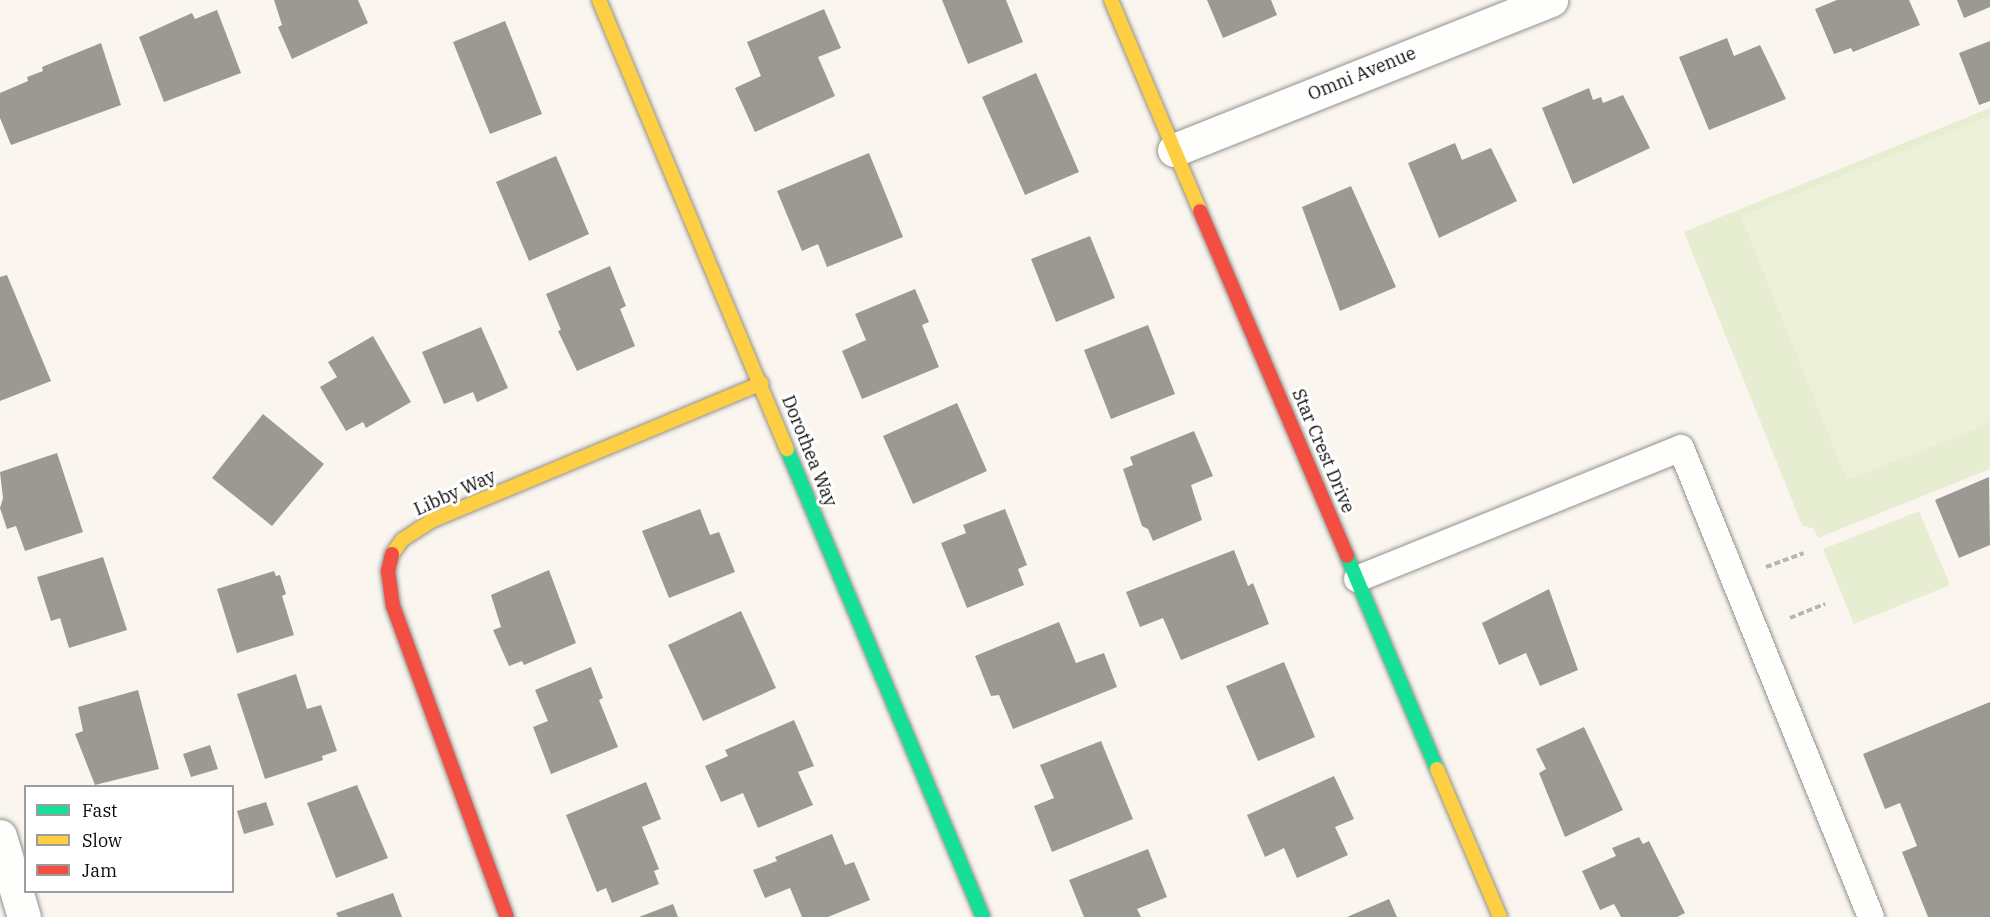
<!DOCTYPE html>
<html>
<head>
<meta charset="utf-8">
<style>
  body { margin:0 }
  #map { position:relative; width:1990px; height:917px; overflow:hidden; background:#faf6ef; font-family:"IBM Plex Serif",serif }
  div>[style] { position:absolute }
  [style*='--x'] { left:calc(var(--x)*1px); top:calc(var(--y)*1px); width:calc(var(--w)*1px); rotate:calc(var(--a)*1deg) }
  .green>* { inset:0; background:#e6edd0 }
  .pitch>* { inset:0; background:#eef1da }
  .building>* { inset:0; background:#9c9995 }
  .path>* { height:4px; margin-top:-2px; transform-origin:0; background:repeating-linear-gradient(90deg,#b7b6b5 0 6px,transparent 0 9px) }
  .roads { filter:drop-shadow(0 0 2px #93918e) drop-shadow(0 0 2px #93918e) }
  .lane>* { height:26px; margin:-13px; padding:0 13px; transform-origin:13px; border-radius:13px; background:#fefefd }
  .street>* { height:33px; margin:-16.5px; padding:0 16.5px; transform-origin:16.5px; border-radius:16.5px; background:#fefefd }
  .fast>* { height:14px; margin:-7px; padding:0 7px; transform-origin:7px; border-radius:7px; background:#16e098 }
  .slow>* { height:14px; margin:-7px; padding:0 7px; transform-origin:7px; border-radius:7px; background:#ffcf43 }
  .jam>* { height:14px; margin:-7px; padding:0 7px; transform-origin:7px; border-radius:7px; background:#f24e42 }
  span { translate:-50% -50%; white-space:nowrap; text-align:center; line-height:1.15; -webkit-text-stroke:6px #fff; paint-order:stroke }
  .street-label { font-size:18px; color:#0b0b0b }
  .legend { position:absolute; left:24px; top:785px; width:210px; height:108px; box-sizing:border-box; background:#fff; border:2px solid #9d9d9d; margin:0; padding:8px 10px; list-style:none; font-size:18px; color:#0b0b0b }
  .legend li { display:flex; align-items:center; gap:12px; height:30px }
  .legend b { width:30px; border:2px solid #9d9d9d }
</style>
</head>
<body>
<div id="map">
  <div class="green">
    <div style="clip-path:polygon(1990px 108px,1990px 469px,1818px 538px,1814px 529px,1802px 525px,1684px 232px)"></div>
    <div style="clip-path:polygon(1919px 511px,1950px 585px,1854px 624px,1823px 549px)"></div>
  </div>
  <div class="pitch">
    <div style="clip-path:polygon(1990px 116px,1990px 423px,1847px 480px,1741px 216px)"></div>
  </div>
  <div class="building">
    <div style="clip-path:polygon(274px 0,358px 0,368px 23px,292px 59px,278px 27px,282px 25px)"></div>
    <div style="clip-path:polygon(942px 0,1006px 0,1023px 42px,968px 64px)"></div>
    <div style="clip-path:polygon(1207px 0,1271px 0,1277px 15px,1223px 38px)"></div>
    <div style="clip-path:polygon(1837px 0,1909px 0,1920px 25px,1853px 52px,1851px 48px,1834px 54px,1815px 9px)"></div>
    <div style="clip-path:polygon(1957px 0,1990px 0,1990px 7px,1964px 18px)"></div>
    <div style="clip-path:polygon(824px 9px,841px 48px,818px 57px,835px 96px,755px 132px,735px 88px,761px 76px,747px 42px)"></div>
    <div style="clip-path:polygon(217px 10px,241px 73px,164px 102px,139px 37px,192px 13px,195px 19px)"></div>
    <div style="clip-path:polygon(505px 21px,542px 114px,490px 134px,453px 42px)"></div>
    <div style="clip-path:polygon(1727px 38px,1734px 56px,1760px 45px,1786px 99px,1709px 130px,1679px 57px)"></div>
    <div style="clip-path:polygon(1990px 41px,1990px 101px,1979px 105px,1959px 53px)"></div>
    <div style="clip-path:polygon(101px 43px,121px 105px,11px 145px,0 118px,0 93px,28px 81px,27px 77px,43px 71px,42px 67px)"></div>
    <div style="clip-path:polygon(1036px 73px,1079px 172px,1025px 195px,982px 97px)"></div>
    <div style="clip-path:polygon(1589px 88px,1593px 100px,1601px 97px,1603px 103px,1623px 95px,1650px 148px,1573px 184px,1542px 108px)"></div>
    <div style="clip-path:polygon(1455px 143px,1462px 160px,1491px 148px,1517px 201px,1439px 238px,1408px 163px)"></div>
    <div style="clip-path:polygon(869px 153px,903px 237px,827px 267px,818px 244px,802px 251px,777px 191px)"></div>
    <div style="clip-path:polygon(556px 156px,589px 234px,529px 261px,496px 182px)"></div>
    <div style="clip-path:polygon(1351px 186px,1396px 287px,1340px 311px,1302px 207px)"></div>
    <div style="clip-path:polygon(1090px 236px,1115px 298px,1056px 322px,1031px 259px)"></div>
    <div style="clip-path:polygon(610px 266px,626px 306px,620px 309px,635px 346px,577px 371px,558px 331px,561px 330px,546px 294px)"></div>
    <div style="clip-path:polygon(7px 275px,51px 381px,0 401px,0 277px)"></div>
    <div style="clip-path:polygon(915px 289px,929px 322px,922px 325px,939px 367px,862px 399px,842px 351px,866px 340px,855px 314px)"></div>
    <div style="clip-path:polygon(1148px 325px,1175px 394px,1111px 419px,1084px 350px)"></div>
    <div style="clip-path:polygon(481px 327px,508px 388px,477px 402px,473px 392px,444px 404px,422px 352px)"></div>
    <div style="clip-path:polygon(373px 336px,411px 402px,366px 428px,363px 422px,346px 431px,320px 387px,337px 377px,328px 362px)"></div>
    <div style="clip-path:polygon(957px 403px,987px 471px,913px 504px,883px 436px)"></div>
    <div style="clip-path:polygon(263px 414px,324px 464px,272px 526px,212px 478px)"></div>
    <div style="clip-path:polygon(1194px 431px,1213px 476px,1191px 485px,1202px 520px,1153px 541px,1148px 529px,1142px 526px,1123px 469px,1133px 465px,1130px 457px)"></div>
    <div style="clip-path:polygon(57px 453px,83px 532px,25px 551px,16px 526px,7px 529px,0 508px,3px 498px,0 472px)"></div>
    <div style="clip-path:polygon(1989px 477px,1990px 545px,1959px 558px,1935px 500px)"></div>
    <div style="clip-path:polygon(700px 509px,710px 535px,719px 532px,735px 572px,669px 598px,642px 531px)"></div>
    <div style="clip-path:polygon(1005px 509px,1027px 565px,1018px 569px,1024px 585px,967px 608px,941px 543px,966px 533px,963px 525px)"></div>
    <div style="clip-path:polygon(1234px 550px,1248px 586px,1253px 583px,1269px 624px,1181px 660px,1163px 618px,1140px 627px,1126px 592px)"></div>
    <div style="clip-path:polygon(103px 557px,127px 630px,69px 648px,60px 618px,51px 621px,37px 577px)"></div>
    <div style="clip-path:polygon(549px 570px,576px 643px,524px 665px,522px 661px,509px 666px,493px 630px,501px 627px,491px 595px)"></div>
    <div style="clip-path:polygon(274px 571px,276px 576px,280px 575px,286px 594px,282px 596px,294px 635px,237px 653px,217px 589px)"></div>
    <div style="clip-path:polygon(1549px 589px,1578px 670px,1540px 686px,1526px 653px,1499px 665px,1482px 623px)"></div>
    <div style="clip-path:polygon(741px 611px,776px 688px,703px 721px,668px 645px)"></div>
    <div style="clip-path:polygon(1059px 622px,1076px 663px,1104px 653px,1117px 687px,1013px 729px,999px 695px,991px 696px,975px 656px)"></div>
    <div style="clip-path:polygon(1284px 662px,1315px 737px,1258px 761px,1226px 686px)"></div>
    <div style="clip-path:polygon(591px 667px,603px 698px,599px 700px,618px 747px,551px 774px,533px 727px,548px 721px,535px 690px)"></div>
    <div style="clip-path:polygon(296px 674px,307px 709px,321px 705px,337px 751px,322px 756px,323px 760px,265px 779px,237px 694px)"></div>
    <div style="clip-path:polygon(138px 690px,159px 769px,95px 785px,75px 734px,83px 731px,78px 707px)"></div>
    <div style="clip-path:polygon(1990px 702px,1990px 917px,1928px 917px,1902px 852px,1917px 846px,1900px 803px,1885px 809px,1863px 754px)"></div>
    <div style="clip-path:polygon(794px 720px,814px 766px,798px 772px,813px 805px,758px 828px,743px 793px,721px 802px,705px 766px,728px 756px,725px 750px)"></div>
    <div style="clip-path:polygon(1584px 727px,1623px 810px,1565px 837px,1539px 773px,1546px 769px,1536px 749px)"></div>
    <div style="clip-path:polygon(1101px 741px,1133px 819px,1052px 852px,1034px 806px,1054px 798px,1040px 765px)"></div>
    <div style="clip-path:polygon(210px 745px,218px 769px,191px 777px,183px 754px)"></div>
    <div style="clip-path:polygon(1334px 776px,1354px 819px,1335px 827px,1348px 855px,1297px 878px,1284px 848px,1265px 857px,1247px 815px)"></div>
    <div style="clip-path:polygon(646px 782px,661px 819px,642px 827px,659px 869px,654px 871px,659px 884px,612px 903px,606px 888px,597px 892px,566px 815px)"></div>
    <div style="clip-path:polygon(357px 785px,388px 858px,336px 878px,307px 803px)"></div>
    <div style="clip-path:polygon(266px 802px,274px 825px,244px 834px,237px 811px)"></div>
    <div style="clip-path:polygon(832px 834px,845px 865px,854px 862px,870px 900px,828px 917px,802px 917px,790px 888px,765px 898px,753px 870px,777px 861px,775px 857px)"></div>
    <div style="clip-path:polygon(1639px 837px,1643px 844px,1649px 841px,1685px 913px,1677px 917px,1621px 917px,1614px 904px,1600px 910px,1582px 871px,1616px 856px,1612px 848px)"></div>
    <div style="clip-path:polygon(1148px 849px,1167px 897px,1137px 909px,1141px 917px,1084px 917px,1069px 880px)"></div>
    <div style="clip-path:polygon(393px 893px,402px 917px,338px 917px,336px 913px)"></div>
    <div style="clip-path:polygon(1389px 899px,1397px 917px,1347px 917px)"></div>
    <div style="clip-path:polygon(673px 904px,678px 917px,639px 917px)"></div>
  </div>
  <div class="path">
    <div style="--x:1766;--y:567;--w:40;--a:-20.2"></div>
    <div style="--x:1790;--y:618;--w:38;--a:-22"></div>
  </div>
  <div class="roads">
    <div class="lane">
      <div style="--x:1357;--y:579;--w:349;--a:-22"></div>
      <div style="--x:1681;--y:448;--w:506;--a:67.95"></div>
    </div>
    <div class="street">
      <div style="--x:1174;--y:150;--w:406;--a:-21.7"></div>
      <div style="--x:0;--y:836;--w:84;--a:73.5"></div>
    </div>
    <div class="fast">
      <div style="--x:787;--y:449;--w:507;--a:67.28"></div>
      <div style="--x:1347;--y:556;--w:231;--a:67.1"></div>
    </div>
    <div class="slow">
      <div style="--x:599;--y:0;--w:487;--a:67.3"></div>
      <div style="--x:1111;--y:0;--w:229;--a:67.1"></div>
      <div style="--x:392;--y:554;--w:17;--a:-54"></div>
      <div style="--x:402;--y:540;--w:37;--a:-33"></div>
      <div style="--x:433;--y:520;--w:356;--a:-22.6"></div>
      <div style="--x:1437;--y:769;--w:161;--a:66.9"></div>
    </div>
    <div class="jam">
      <div style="--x:1200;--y:211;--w:375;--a:66.9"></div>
      <div style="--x:392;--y:554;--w:17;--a:103"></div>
      <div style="--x:388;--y:571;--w:35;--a:82"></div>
      <div style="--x:393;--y:606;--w:331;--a:69.9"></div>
    </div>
  </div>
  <div class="street-label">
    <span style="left:1362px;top:74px;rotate:-22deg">Omni Avenue</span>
    <span style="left:809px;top:451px;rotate:68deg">Dorothea Way</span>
    <span style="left:1323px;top:451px;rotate:67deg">Star Crest Drive</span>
    <span style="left:455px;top:493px;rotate:-24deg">Libby Way</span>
  </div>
  <ul class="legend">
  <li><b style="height:8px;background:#16e098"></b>Fast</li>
  <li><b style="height:8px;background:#ffcf43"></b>Slow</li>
  <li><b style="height:8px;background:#f24e42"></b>Jam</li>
  </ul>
</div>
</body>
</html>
